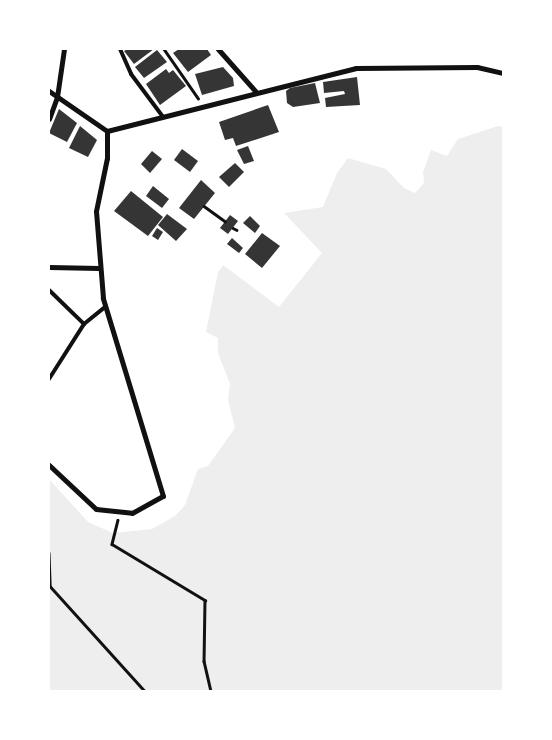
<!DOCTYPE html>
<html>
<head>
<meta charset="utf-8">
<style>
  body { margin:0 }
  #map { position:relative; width:552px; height:740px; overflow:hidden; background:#fff; font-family:Lato,sans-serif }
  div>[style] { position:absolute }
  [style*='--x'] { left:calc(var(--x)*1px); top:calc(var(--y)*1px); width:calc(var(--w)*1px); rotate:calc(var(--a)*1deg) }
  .green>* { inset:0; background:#eee }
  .building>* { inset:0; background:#353535 }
  .path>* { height:2.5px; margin:-1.25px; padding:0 1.25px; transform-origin:1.25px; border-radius:1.25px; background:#111 }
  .service>* { height:4px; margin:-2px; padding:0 2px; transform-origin:2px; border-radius:2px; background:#111 }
  .minor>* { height:5px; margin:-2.5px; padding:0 2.5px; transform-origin:2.5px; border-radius:2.5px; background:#111 }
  span { translate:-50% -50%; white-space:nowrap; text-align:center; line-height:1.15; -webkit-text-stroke:5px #fff; paint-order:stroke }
  .frame { position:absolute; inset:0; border:50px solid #fff; pointer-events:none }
</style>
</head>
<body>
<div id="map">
  <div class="green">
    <div style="clip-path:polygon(498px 126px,503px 127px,503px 691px,49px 691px,49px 479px,88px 522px,113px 533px,152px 529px,175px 516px,185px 505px,198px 469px,208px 466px,235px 428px,228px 400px,230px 384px,218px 353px,218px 338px,206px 332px,218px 272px,223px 265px,279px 307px,322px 253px,284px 213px,323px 207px,337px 173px,348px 158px,386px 169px,404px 188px,415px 193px,424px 183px,423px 172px,431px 150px,447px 156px,458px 139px)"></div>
  </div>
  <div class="building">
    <div style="clip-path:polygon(128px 49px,154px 49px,134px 64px,124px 51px)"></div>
    <div style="clip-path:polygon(179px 49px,207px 49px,211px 55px,188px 72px,173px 53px)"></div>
    <div style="clip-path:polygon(157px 50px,167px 62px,144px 78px,135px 67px)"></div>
    <div style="clip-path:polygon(223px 67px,233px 78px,234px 86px,202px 95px,195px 74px)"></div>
    <div style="clip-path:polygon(166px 69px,169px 73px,173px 70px,186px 86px,160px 105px,146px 84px)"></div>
    <div style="clip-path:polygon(357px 77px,360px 105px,326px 107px,325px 98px,345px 94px,344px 91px,324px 93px,323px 82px)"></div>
    <div style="clip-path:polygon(315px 83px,320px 103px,293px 107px,287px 103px,286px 91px,290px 88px)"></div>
    <div style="clip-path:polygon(268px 105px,279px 132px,236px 146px,233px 138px,225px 140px,219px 122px)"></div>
    <div style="clip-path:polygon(59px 109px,77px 123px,67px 142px,49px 133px)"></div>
    <div style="clip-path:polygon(80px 126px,97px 140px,88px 157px,69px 148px)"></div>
    <div style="clip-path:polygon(248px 146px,254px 161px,244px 164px,237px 150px)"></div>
    <div style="clip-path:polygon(182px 149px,198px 161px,190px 172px,174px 160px)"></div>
    <div style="clip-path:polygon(152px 151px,162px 159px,150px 173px,141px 164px)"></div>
    <div style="clip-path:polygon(235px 163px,244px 172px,229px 187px,219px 177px)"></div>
    <div style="clip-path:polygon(201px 180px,215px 193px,194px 219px,179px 208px)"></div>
    <div style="clip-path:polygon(153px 186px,169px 199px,162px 208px,146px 196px)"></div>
    <div style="clip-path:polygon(131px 191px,163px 217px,148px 236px,114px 211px)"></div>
    <div style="clip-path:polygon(167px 214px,187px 229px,176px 241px,158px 225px)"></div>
    <div style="clip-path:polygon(230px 215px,238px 221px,228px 234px,220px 228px)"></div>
    <div style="clip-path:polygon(250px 216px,260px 226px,255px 233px,243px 223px)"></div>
    <div style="clip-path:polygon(157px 228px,163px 232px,158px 240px,152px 236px)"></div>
    <div style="clip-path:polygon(262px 233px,280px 246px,262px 268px,245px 254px)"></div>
    <div style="clip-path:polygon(232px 238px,243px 248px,239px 253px,227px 244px)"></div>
  </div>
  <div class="path">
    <div style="--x:164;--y:49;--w:60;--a:55.2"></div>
    <div style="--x:204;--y:206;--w:26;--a:36"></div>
    <div style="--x:233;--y:228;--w:4;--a:27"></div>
    <div style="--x:118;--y:520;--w:25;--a:104"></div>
    <div style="--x:112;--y:544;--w:109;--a:31.1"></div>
    <div style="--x:205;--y:600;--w:61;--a:90.9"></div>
    <div style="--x:204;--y:661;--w:31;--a:77"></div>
    <div style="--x:49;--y:553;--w:33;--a:88"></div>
    <div style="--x:50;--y:586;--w:142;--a:47.9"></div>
  </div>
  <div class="service">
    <div style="--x:120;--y:49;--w:27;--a:66"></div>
    <div style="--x:131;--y:74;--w:54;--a:53.3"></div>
    <div style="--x:49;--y:290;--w:49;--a:44.2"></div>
    <div style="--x:49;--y:379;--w:65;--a:-57.5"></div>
    <div style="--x:84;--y:324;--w:28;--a:-39"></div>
  </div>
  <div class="minor">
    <div style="--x:218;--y:49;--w:57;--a:48.5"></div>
    <div style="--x:49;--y:91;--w:70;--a:34.6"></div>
    <div style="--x:107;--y:131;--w:257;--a:-14.2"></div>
    <div style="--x:356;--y:68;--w:121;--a:-0.5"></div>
    <div style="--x:477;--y:67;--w:27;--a:13"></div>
    <div style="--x:49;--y:119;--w:23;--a:-70"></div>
    <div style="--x:57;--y:97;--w:49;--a:-81.7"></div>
    <div style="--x:49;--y:267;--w:50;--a:1.1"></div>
    <div style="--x:49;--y:465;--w:64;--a:43.1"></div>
    <div style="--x:96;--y:509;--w:36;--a:6"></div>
    <div style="--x:132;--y:513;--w:35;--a:-29"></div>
    <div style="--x:163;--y:496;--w:207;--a:-106.9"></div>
    <div style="--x:103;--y:298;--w:87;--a:-94.6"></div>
    <div style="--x:96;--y:211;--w:54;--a:-78.3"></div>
    <div style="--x:107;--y:158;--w:27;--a:-90"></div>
  </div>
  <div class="frame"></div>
</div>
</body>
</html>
